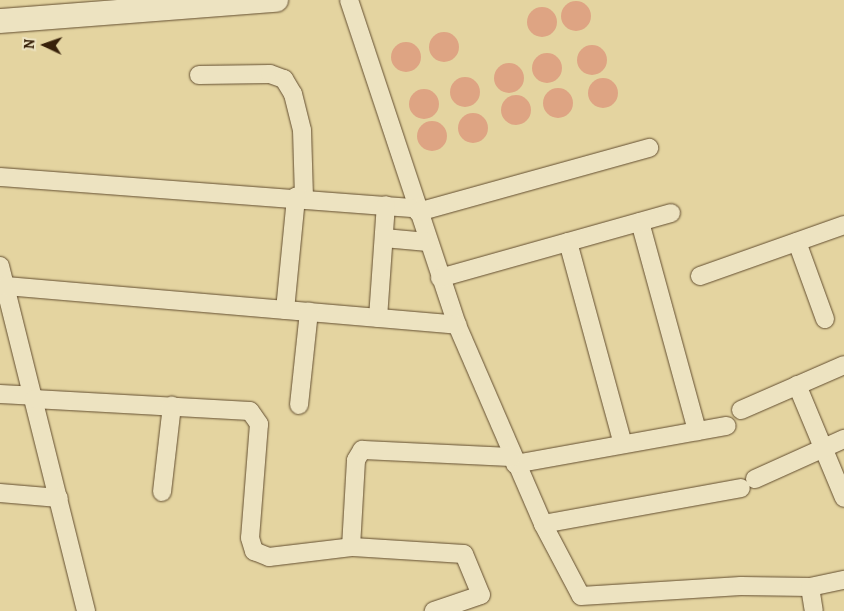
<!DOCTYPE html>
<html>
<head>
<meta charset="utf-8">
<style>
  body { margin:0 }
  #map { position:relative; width:844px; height:611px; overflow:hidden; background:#e4d4a0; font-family:Alegreya,serif }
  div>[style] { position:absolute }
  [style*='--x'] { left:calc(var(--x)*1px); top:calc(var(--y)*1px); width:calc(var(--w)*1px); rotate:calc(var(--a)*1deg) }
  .building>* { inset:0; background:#dea483 }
  .round { border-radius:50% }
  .roads { filter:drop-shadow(0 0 1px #634e30) drop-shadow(0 0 1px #634e30) }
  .street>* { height:18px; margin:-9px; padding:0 9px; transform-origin:9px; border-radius:9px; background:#ede3c1 }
  .secondary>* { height:24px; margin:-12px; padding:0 12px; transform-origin:12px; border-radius:12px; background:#ede3c1 }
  span { translate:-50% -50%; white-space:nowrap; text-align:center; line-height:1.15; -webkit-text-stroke:5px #ede3c1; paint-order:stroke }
  .north { position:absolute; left:20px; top:20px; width:50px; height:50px; -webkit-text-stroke:4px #ede3c1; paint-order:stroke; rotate:273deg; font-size:14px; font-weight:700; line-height:20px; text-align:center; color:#38210a }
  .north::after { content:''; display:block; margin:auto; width:18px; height:22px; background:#38210a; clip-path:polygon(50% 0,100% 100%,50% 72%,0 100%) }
</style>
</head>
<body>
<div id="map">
  <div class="building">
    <div class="round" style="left:561px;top:1px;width:30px;height:30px"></div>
    <div class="round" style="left:527px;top:7px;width:30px;height:30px"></div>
    <div class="round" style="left:429px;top:32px;width:30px;height:30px"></div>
    <div class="round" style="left:391px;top:42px;width:30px;height:30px"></div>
    <div class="round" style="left:577px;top:45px;width:30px;height:30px"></div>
    <div class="round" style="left:532px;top:53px;width:30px;height:30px"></div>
    <div class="round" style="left:494px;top:63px;width:30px;height:30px"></div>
    <div class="round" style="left:450px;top:77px;width:30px;height:30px"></div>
    <div class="round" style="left:588px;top:78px;width:30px;height:30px"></div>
    <div class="round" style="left:543px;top:88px;width:30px;height:30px"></div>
    <div class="round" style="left:409px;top:89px;width:30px;height:30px"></div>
    <div class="round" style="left:501px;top:95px;width:30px;height:30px"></div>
    <div class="round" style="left:458px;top:113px;width:30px;height:30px"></div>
    <div class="round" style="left:417px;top:121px;width:30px;height:30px"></div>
  </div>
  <div class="roads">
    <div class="street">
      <div style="--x:349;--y:0;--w:342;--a:71.6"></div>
      <div style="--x:457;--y:325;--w:217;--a:66.6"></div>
      <div style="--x:543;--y:524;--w:81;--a:62.2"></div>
      <div style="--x:581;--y:596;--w:160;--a:-3.6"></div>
      <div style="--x:741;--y:586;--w:69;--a:0.8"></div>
      <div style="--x:810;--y:587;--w:35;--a:-12"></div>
      <div style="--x:199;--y:75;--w:71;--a:-0.8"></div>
      <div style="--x:270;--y:74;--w:15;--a:20"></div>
      <div style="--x:284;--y:79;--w:17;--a:59"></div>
      <div style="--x:293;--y:94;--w:37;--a:76"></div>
      <div style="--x:302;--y:130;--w:68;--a:88.3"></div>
      <div style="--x:0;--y:177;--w:417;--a:4.3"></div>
      <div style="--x:418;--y:212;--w:240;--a:-15.5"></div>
      <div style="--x:640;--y:222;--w:217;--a:74.7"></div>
      <div style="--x:384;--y:238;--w:44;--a:5.2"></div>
      <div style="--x:568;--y:242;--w:209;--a:74.8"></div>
      <div style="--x:797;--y:242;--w:82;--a:70"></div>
      <div style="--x:0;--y:266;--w:356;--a:76"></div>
      <div style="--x:700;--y:276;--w:153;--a:-19.5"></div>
      <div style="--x:440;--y:278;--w:240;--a:-15.7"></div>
      <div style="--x:6;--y:286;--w:453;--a:4.9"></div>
      <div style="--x:285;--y:310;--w:114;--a:-84.4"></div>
      <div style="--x:378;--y:318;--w:113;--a:-86"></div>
      <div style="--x:797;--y:385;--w:122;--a:67.4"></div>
      <div style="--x:0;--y:394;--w:33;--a:3"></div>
      <div style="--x:34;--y:399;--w:216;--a:3.2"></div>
      <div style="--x:250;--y:411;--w:16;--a:55"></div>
      <div style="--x:259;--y:424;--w:114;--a:94.5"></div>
      <div style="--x:250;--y:538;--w:14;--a:73"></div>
      <div style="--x:254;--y:551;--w:16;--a:22"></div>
      <div style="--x:269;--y:557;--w:85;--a:-6.8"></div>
      <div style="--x:353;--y:547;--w:111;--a:3.6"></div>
      <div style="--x:464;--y:554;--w:44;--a:67.5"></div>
      <div style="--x:481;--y:595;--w:50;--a:161.2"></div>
      <div style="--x:299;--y:405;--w:94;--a:-83.9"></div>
      <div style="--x:741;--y:410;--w:112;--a:-23.6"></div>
      <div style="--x:515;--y:464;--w:215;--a:-10.2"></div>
      <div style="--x:755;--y:479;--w:98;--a:-24.2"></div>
      <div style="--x:162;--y:492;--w:87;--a:-83.4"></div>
      <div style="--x:0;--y:493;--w:59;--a:4.8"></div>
      <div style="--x:543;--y:524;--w:201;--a:-10.3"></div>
      <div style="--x:351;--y:547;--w:87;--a:-86.7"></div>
      <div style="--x:356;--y:460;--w:12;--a:-59"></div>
      <div style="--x:362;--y:450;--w:150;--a:2.7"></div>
      <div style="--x:810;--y:587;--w:24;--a:81"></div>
    </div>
    <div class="secondary">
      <div style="--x:0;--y:21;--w:277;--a:-4.4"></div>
    </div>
  </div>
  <div class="north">N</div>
</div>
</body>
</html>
